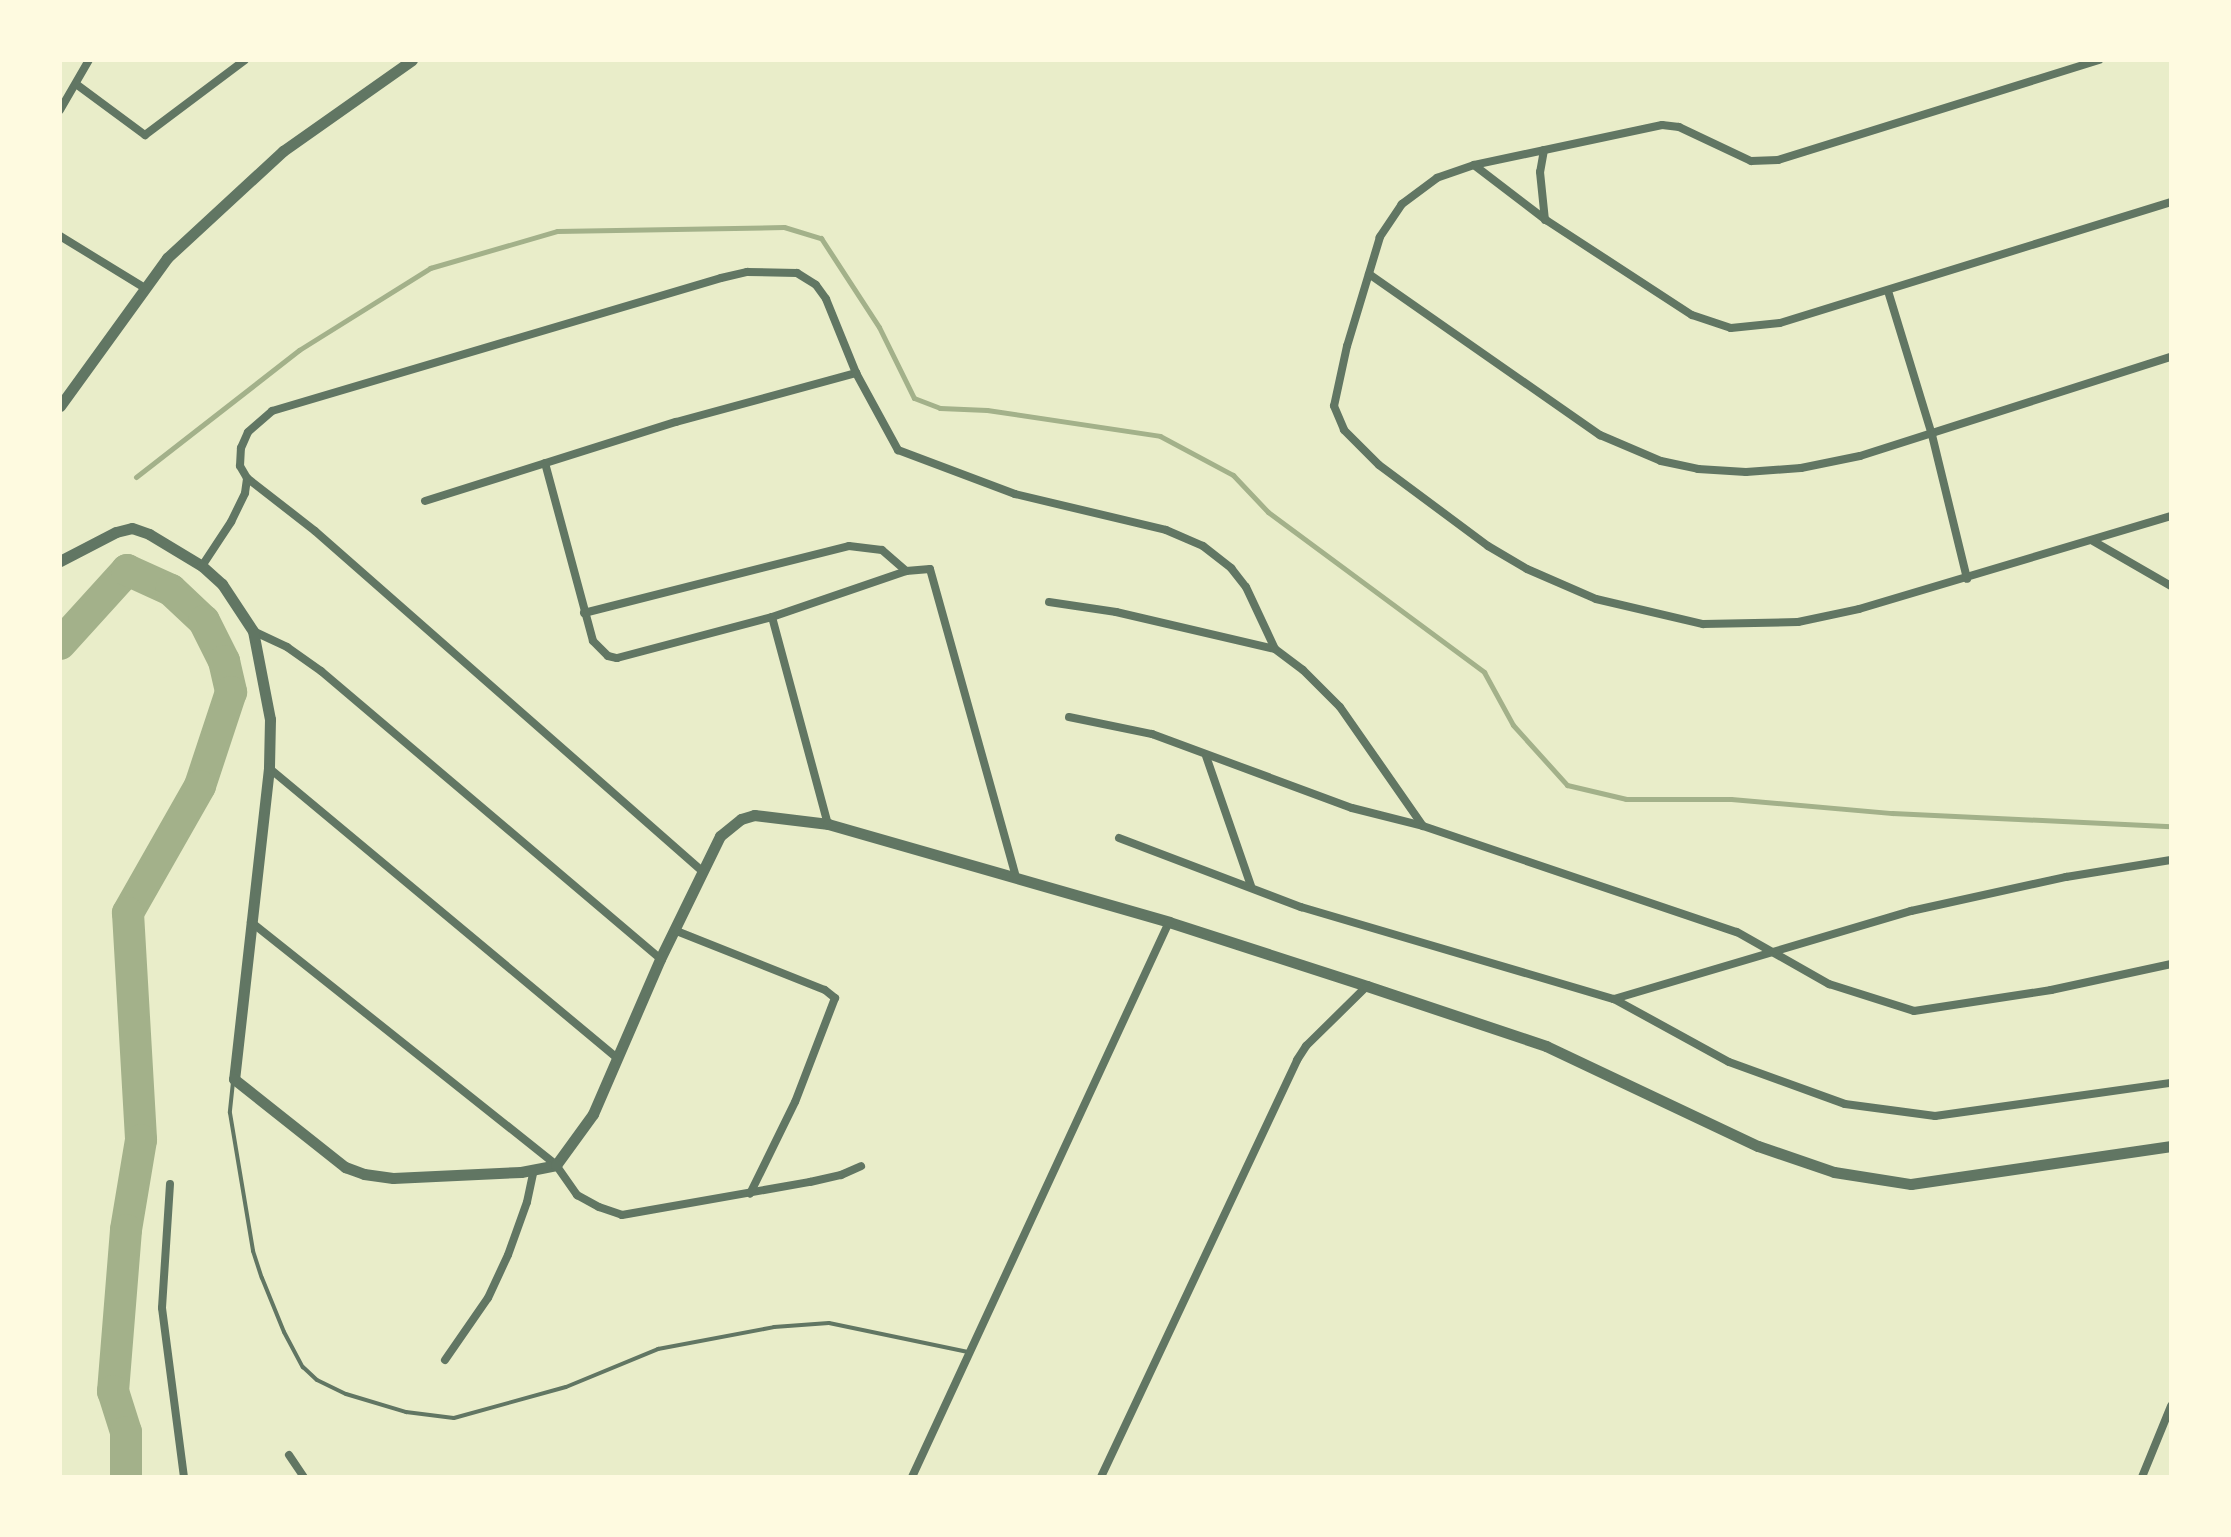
<!DOCTYPE html>
<html>
<head>
<meta charset="utf-8">
<style>
  body { margin:0 }
  #map { position:relative; width:2231px; height:1537px; overflow:hidden; background:#e9edc9; font-family:Signika,sans-serif }
  div>[style] { position:absolute }
  [style*='--x'] { left:calc(var(--x)*1px); top:calc(var(--y)*1px); width:calc(var(--w)*1px); rotate:calc(var(--a)*1deg) }
  .stream>* { height:5px; margin:-2.5px; padding:0 2.5px; transform-origin:2.5px; border-radius:2.5px; background:#a3b18a }
  .river>* { height:32px; margin:-16px; padding:0 16px; transform-origin:16px; border-radius:16px; background:#a3b18a }
  .service>* { height:4px; margin:-2px; padding:0 2px; transform-origin:2px; border-radius:2px; background:#617663 }
  .minor>* { height:8px; margin:-4px; padding:0 4px; transform-origin:4px; border-radius:4px; background:#617663 }
  .tertiary>* { height:11px; margin:-5.5px; padding:0 5.5px; transform-origin:5.5px; border-radius:5.5px; background:#617663 }
  span { translate:-50% -50%; white-space:nowrap; text-align:center; line-height:1.15; -webkit-text-stroke:7px #fefae0; paint-order:stroke }
  .frame { position:absolute; inset:0; border:62px solid #fefae0; pointer-events:none }
</style>
</head>
<body>
<div id="map">
  <div class="stream">
    <div style="--x:136;--y:477;--w:207;--a:-37.9"></div>
    <div style="--x:299;--y:350;--w:155;--a:-32"></div>
    <div style="--x:430;--y:268;--w:132;--a:-16.2"></div>
    <div style="--x:557;--y:231;--w:227;--a:-1"></div>
    <div style="--x:784;--y:227;--w:39;--a:17"></div>
    <div style="--x:821;--y:238;--w:106;--a:56.9"></div>
    <div style="--x:879;--y:327;--w:79;--a:63.8"></div>
    <div style="--x:914;--y:398;--w:28;--a:21"></div>
    <div style="--x:940;--y:408;--w:47;--a:2.4"></div>
    <div style="--x:987;--y:410;--w:175;--a:8.5"></div>
    <div style="--x:1160;--y:436;--w:83;--a:28.1"></div>
    <div style="--x:1233;--y:475;--w:51;--a:46.6"></div>
    <div style="--x:1268;--y:512;--w:269;--a:36.5"></div>
    <div style="--x:1484;--y:672;--w:60;--a:61.3"></div>
    <div style="--x:1513;--y:725;--w:81;--a:48"></div>
    <div style="--x:1567;--y:785;--w:61;--a:13.3"></div>
    <div style="--x:1626;--y:799;--w:105;--a:0"></div>
    <div style="--x:1731;--y:799;--w:162;--a:5"></div>
    <div style="--x:1892;--y:813;--w:279;--a:2.7"></div>
  </div>
  <div class="river">
    <div style="--x:60;--y:644;--w:100;--a:-47.8"></div>
    <div style="--x:127;--y:570;--w:48;--a:24.4"></div>
    <div style="--x:171;--y:590;--w:45;--a:43.2"></div>
    <div style="--x:204;--y:621;--w:45;--a:63.4"></div>
    <div style="--x:224;--y:661;--w:32;--a:77"></div>
    <div style="--x:231;--y:692;--w:99;--a:108.3"></div>
    <div style="--x:200;--y:786;--w:146;--a:119.6"></div>
    <div style="--x:128;--y:913;--w:227;--a:86.7"></div>
    <div style="--x:141;--y:1140;--w:91;--a:99.5"></div>
    <div style="--x:126;--y:1230;--w:162;--a:94.6"></div>
    <div style="--x:113;--y:1391;--w:43;--a:72.4"></div>
    <div style="--x:126;--y:1432;--w:45;--a:90"></div>
  </div>
  <div class="service">
    <div style="--x:233;--y:1082;--w:31;--a:96"></div>
    <div style="--x:230;--y:1113;--w:140;--a:80.5"></div>
    <div style="--x:253;--y:1251;--w:28;--a:72"></div>
    <div style="--x:262;--y:1278;--w:58;--a:67.8"></div>
    <div style="--x:284;--y:1332;--w:40;--a:62"></div>
    <div style="--x:303;--y:1367;--w:19;--a:43"></div>
    <div style="--x:317;--y:1380;--w:32;--a:26"></div>
    <div style="--x:346;--y:1394;--w:63;--a:16.7"></div>
    <div style="--x:406;--y:1412;--w:48;--a:7.1"></div>
    <div style="--x:454;--y:1418;--w:116;--a:-15.5"></div>
    <div style="--x:566;--y:1387;--w:100;--a:-22.4"></div>
    <div style="--x:658;--y:1349;--w:118;--a:-10.7"></div>
    <div style="--x:774;--y:1327;--w:55;--a:-4.2"></div>
    <div style="--x:829;--y:1323;--w:142;--a:11.8"></div>
  </div>
  <div class="minor">
    <div style="--x:2099;--y:60;--w:336;--a:162.7"></div>
    <div style="--x:1778;--y:160;--w:27;--a:178"></div>
    <div style="--x:1751;--y:161;--w:80;--a:-154.7"></div>
    <div style="--x:1679;--y:127;--w:17;--a:-173"></div>
    <div style="--x:1662;--y:125;--w:192;--a:168"></div>
    <div style="--x:1474;--y:165;--w:39;--a:161"></div>
    <div style="--x:1437;--y:178;--w:44;--a:143.4"></div>
    <div style="--x:1402;--y:204;--w:40;--a:124"></div>
    <div style="--x:1380;--y:237;--w:114;--a:106.8"></div>
    <div style="--x:1347;--y:346;--w:61;--a:102.2"></div>
    <div style="--x:1334;--y:406;--w:26;--a:67"></div>
    <div style="--x:1344;--y:430;--w:49;--a:45"></div>
    <div style="--x:1379;--y:465;--w:136;--a:36.6"></div>
    <div style="--x:1488;--y:546;--w:45;--a:30.5"></div>
    <div style="--x:1527;--y:569;--w:75;--a:23.5"></div>
    <div style="--x:1596;--y:599;--w:110;--a:13.2"></div>
    <div style="--x:1703;--y:624;--w:95;--a:-1.2"></div>
    <div style="--x:1798;--y:622;--w:62;--a:-12"></div>
    <div style="--x:1859;--y:609;--w:326;--a:-16.6"></div>
    <div style="--x:76;--y:84;--w:86;--a:36.5"></div>
    <div style="--x:145;--y:135;--w:125;--a:-36.9"></div>
    <div style="--x:60;--y:110;--w:58;--a:-59.9"></div>
    <div style="--x:1544;--y:150;--w:22;--a:100"></div>
    <div style="--x:1540;--y:172;--w:48;--a:84.1"></div>
    <div style="--x:1474;--y:165;--w:91;--a:37.4"></div>
    <div style="--x:1546;--y:220;--w:174;--a:33.1"></div>
    <div style="--x:1692;--y:315;--w:41;--a:18.4"></div>
    <div style="--x:1731;--y:328;--w:49;--a:-5.8"></div>
    <div style="--x:1780;--y:323;--w:409;--a:-17.2"></div>
    <div style="--x:60;--y:236;--w:100;--a:31.5"></div>
    <div style="--x:1369;--y:274;--w:282;--a:34.9"></div>
    <div style="--x:1600;--y:435;--w:66;--a:23.1"></div>
    <div style="--x:1661;--y:461;--w:38;--a:12"></div>
    <div style="--x:1698;--y:469;--w:48;--a:3.6"></div>
    <div style="--x:1746;--y:472;--w:55;--a:-4.2"></div>
    <div style="--x:1801;--y:468;--w:60;--a:-11.5"></div>
    <div style="--x:1860;--y:456;--w:326;--a:-17.7"></div>
    <div style="--x:1888;--y:291;--w:151;--a:73"></div>
    <div style="--x:1932;--y:435;--w:148;--a:76.3"></div>
    <div style="--x:545;--y:463;--w:184;--a:74.9"></div>
    <div style="--x:593;--y:641;--w:21;--a:45"></div>
    <div style="--x:608;--y:656;--w:9;--a:13"></div>
    <div style="--x:617;--y:658;--w:160;--a:-14.8"></div>
    <div style="--x:772;--y:617;--w:142;--a:-18.9"></div>
    <div style="--x:906;--y:571;--w:24;--a:-5"></div>
    <div style="--x:930;--y:569;--w:320;--a:74.4"></div>
    <div style="--x:247;--y:478;--w:86;--a:37.9"></div>
    <div style="--x:315;--y:531;--w:514;--a:41.29"></div>
    <div style="--x:425;--y:501;--w:263;--a:-17.5"></div>
    <div style="--x:676;--y:422;--w:187;--a:-15.2"></div>
    <div style="--x:2093;--y:541;--w:90;--a:30"></div>
    <div style="--x:202;--y:566;--w:53;--a:-56.6"></div>
    <div style="--x:231;--y:522;--w:32;--a:-64"></div>
    <div style="--x:245;--y:493;--w:15;--a:-82"></div>
    <div style="--x:247;--y:478;--w:14;--a:-120"></div>
    <div style="--x:240;--y:466;--w:18;--a:-87"></div>
    <div style="--x:241;--y:448;--w:17;--a:-66"></div>
    <div style="--x:248;--y:432;--w:32;--a:-41"></div>
    <div style="--x:272;--y:411;--w:468;--a:-16.5"></div>
    <div style="--x:721;--y:278;--w:27;--a:-13"></div>
    <div style="--x:747;--y:272;--w:50;--a:1.1"></div>
    <div style="--x:797;--y:273;--w:22;--a:32"></div>
    <div style="--x:816;--y:285;--w:17;--a:54"></div>
    <div style="--x:826;--y:299;--w:80;--a:67.9"></div>
    <div style="--x:856;--y:373;--w:88;--a:61.4"></div>
    <div style="--x:898;--y:450;--w:125;--a:20.6"></div>
    <div style="--x:1015;--y:494;--w:155;--a:13.4"></div>
    <div style="--x:1166;--y:530;--w:40;--a:23.4"></div>
    <div style="--x:1203;--y:546;--w:36;--a:38"></div>
    <div style="--x:1231;--y:568;--w:24;--a:52"></div>
    <div style="--x:1246;--y:587;--w:68;--a:64.9"></div>
    <div style="--x:1275;--y:649;--w:35;--a:37"></div>
    <div style="--x:1303;--y:670;--w:52;--a:45"></div>
    <div style="--x:1340;--y:707;--w:145;--a:55.1"></div>
    <div style="--x:1049;--y:602;--w:68;--a:8.5"></div>
    <div style="--x:1116;--y:612;--w:163;--a:13.1"></div>
    <div style="--x:584;--y:613;--w:273;--a:-14.2"></div>
    <div style="--x:849;--y:546;--w:33;--a:7"></div>
    <div style="--x:882;--y:550;--w:32;--a:41"></div>
    <div style="--x:772;--y:617;--w:214;--a:74.9"></div>
    <div style="--x:253;--y:631;--w:38;--a:25"></div>
    <div style="--x:287;--y:647;--w:42;--a:35.2"></div>
    <div style="--x:321;--y:671;--w:445;--a:40.3"></div>
    <div style="--x:1069;--y:717;--w:85;--a:11.6"></div>
    <div style="--x:1152;--y:734;--w:213;--a:20.3"></div>
    <div style="--x:1352;--y:808;--w:73;--a:14.2"></div>
    <div style="--x:1423;--y:826;--w:331;--a:18.7"></div>
    <div style="--x:1737;--y:932;--w:106;--a:29.5"></div>
    <div style="--x:1829;--y:984;--w:89;--a:17.6"></div>
    <div style="--x:1914;--y:1011;--w:139;--a:-8.7"></div>
    <div style="--x:2051;--y:990;--w:123;--a:-12.2"></div>
    <div style="--x:1206;--y:756;--w:138;--a:70.9"></div>
    <div style="--x:269;--y:768;--w:454;--a:39.8"></div>
    <div style="--x:1119;--y:838;--w:195;--a:20.8"></div>
    <div style="--x:1301;--y:907;--w:326;--a:16.4"></div>
    <div style="--x:1614;--y:999;--w:131;--a:28.7"></div>
    <div style="--x:1729;--y:1062;--w:123;--a:19.9"></div>
    <div style="--x:1845;--y:1104;--w:91;--a:7.6"></div>
    <div style="--x:1935;--y:1116;--w:238;--a:-8"></div>
    <div style="--x:251;--y:922;--w:390;--a:38.5"></div>
    <div style="--x:556;--y:1165;--w:37;--a:55"></div>
    <div style="--x:577;--y:1195;--w:25;--a:29"></div>
    <div style="--x:599;--y:1207;--w:24;--a:19"></div>
    <div style="--x:622;--y:1215;--w:191;--a:-10"></div>
    <div style="--x:810;--y:1182;--w:32;--a:-13"></div>
    <div style="--x:841;--y:1175;--w:22;--a:-24"></div>
    <div style="--x:674;--y:930;--w:162;--a:21.7"></div>
    <div style="--x:825;--y:990;--w:13;--a:39"></div>
    <div style="--x:835;--y:998;--w:111;--a:111"></div>
    <div style="--x:795;--y:1102;--w:102;--a:116.1"></div>
    <div style="--x:1614;--y:999;--w:310;--a:-16.5"></div>
    <div style="--x:1911;--y:911;--w:159;--a:-12.4"></div>
    <div style="--x:2066;--y:877;--w:106;--a:-9.2"></div>
    <div style="--x:170;--y:1184;--w:124;--a:93.7"></div>
    <div style="--x:162;--y:1308;--w:170;--a:82.6"></div>
    <div style="--x:445;--y:1360;--w:75;--a:-55.3"></div>
    <div style="--x:488;--y:1298;--w:47;--a:-65.1"></div>
    <div style="--x:508;--y:1255;--w:56;--a:-70.3"></div>
    <div style="--x:527;--y:1202;--w:33;--a:-78"></div>
    <div style="--x:289;--y:1455;--w:27;--a:56"></div>
    <div style="--x:912;--y:1477;--w:612;--a:-65.15"></div>
    <div style="--x:1101;--y:1477;--w:461;--a:-64.8"></div>
    <div style="--x:1297;--y:1060;--w:17;--a:-57"></div>
    <div style="--x:1306;--y:1046;--w:86;--a:-44.5"></div>
    <div style="--x:2142;--y:1477;--w:77;--a:-67.8"></div>
  </div>
  <div class="tertiary">
    <div style="--x:60;--y:406;--w:183;--a:-54.1"></div>
    <div style="--x:167;--y:258;--w:158;--a:-42.7"></div>
    <div style="--x:283;--y:151;--w:158;--a:-35.2"></div>
    <div style="--x:60;--y:561;--w:63;--a:-27.4"></div>
    <div style="--x:116;--y:532;--w:16;--a:-14"></div>
    <div style="--x:132;--y:528;--w:18;--a:19"></div>
    <div style="--x:149;--y:534;--w:62;--a:31.1"></div>
    <div style="--x:202;--y:566;--w:27;--a:42"></div>
    <div style="--x:222;--y:584;--w:56;--a:56.6"></div>
    <div style="--x:253;--y:631;--w:90;--a:79.1"></div>
    <div style="--x:270;--y:719;--w:49;--a:91.2"></div>
    <div style="--x:269;--y:768;--w:313;--a:96.4"></div>
    <div style="--x:234;--y:1079;--w:142;--a:38.4"></div>
    <div style="--x:345;--y:1167;--w:20;--a:20"></div>
    <div style="--x:364;--y:1174;--w:29;--a:8"></div>
    <div style="--x:393;--y:1178;--w:128;--a:-2.7"></div>
    <div style="--x:521;--y:1172;--w:36;--a:-11"></div>
    <div style="--x:556;--y:1165;--w:63;--a:-54"></div>
    <div style="--x:593;--y:1114;--w:169;--a:-66.6"></div>
    <div style="--x:660;--y:959;--w:137;--a:-64"></div>
    <div style="--x:720;--y:836;--w:27;--a:-39"></div>
    <div style="--x:741;--y:819;--w:14;--a:-17"></div>
    <div style="--x:754;--y:815;--w:75;--a:6.9"></div>
    <div style="--x:828;--y:824;--w:355;--a:16"></div>
    <div style="--x:1169;--y:922;--w:208;--a:17.9"></div>
    <div style="--x:1367;--y:986;--w:189;--a:18.5"></div>
    <div style="--x:1546;--y:1046;--w:234;--a:25.3"></div>
    <div style="--x:1758;--y:1146;--w:80;--a:18.9"></div>
    <div style="--x:1834;--y:1172;--w:78;--a:8.9"></div>
    <div style="--x:1911;--y:1184;--w:263;--a:-8.3"></div>
  </div>
  <div class="frame"></div>
</div>
</body>
</html>
